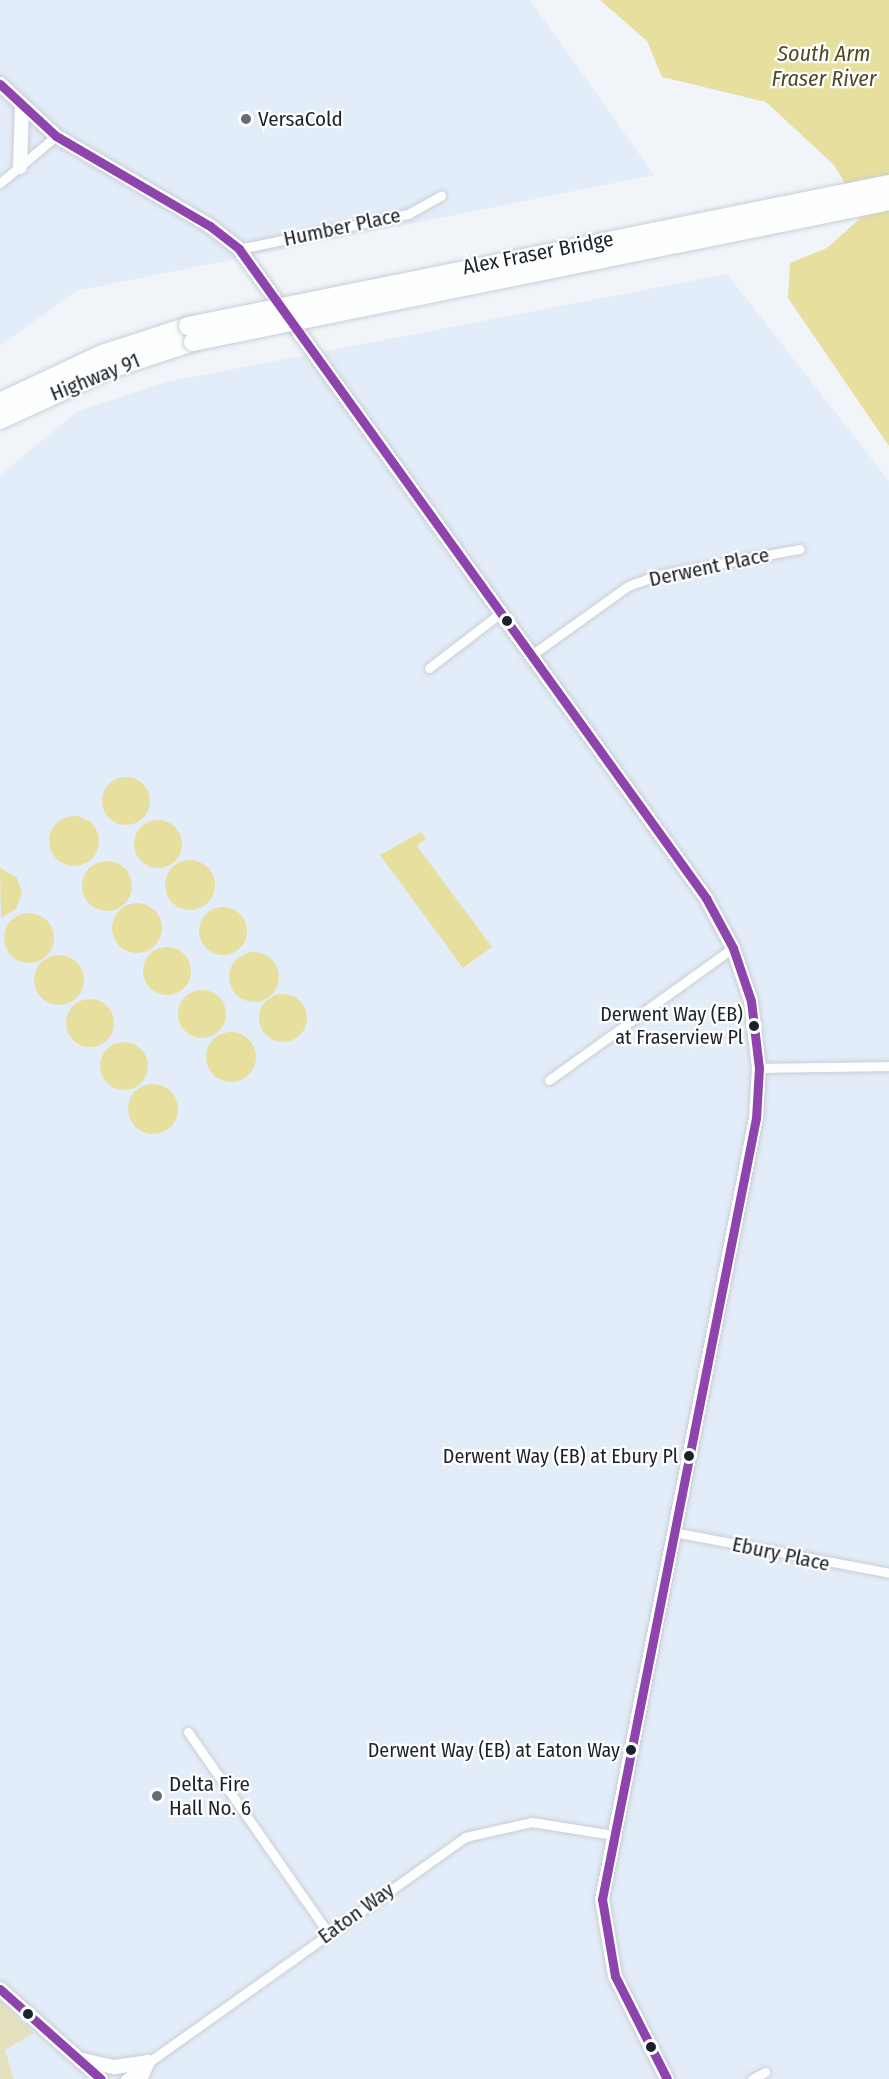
<!DOCTYPE html>
<html>
<head>
<meta charset="utf-8">
<style>
  body { margin:0 }
  #map { position:relative; width:889px; height:2079px; overflow:hidden; background:#f1f5fa; font-family:"Fira Sans Condensed",sans-serif }
  div>[style] { position:absolute }
  [style*='--x'] { left:calc(var(--x)*1px); top:calc(var(--y)*1px); width:calc(var(--w)*1px); rotate:calc(var(--a)*1deg) }
  .built>* { inset:0; background:#e3ecf9 }
  .green>* { inset:0; background:#e4e1bf }
  .water>* { inset:0; background:#e7df9e }
  .round { border-radius:50% }
  .roads { filter:drop-shadow(0 0 2px #c9ced6) drop-shadow(0 0 2px #c9ced6) }
  .street>* { height:9px; margin:-4.5px; padding:0 4.5px; transform-origin:4.5px; border-radius:4.5px; background:#fdfefe }
  .secondary>* { height:14px; margin:-7px; padding:0 7px; transform-origin:7px; border-radius:7px; background:#fdfefe }
  .highway>* { height:18px; margin:-9px; padding:0 9px; transform-origin:9px; border-radius:9px; background:#fdfefe }
  .bridges { filter:drop-shadow(0 0 2px #c9ced6) drop-shadow(0 0 2px #c9ced6) }
  .highway-bridge>* { height:18px; margin:-9px; padding:0 9px; transform-origin:9px; border-radius:9px; background:#fdfefe }
  .bus-1>* { height:9px; margin:-4.5px; padding:0 4.5px; transform-origin:4.5px; border-radius:4.5px; background:#8e44ad }
  .dots>* { width:16px; height:16px; translate:-50% -50%; box-sizing:border-box; border:3px solid #fff; border-radius:50% }
  span { translate:-50% -50%; white-space:nowrap; text-align:center; line-height:1.15; -webkit-text-stroke:4.5px #fff; paint-order:stroke }
  .bus-label { font-size:20px; color:#1b222b }
  .right { translate:-100% -50%; text-align:right }
  .poi-label { font-size:21px; color:#1b222b }
  .left { translate:0 -50%; text-align:left }
  .street-label { font-size:21px; color:#1b222b }
  .water-label { font-size:22px; color:#504a22; font-style:italic }
</style>
</head>
<body>
<div id="map">
  <div class="built">
    <div style="clip-path:polygon(0 0,530px 0,654px 175px,76px 291px,0 346px)"></div>
    <div style="clip-path:polygon(727px 274px,889px 481px,889px 2079px,14px 2079px,5px 2050px,34px 2033px,0 2000px,0 475px,78px 411px,166px 382px)"></div>
  </div>
  <div class="green">
    <div style="clip-path:polygon(0 2000px,34px 2033px,5px 2050px,14px 2079px,0 2079px)"></div>
  </div>
  <div class="water">
    <div style="clip-path:polygon(600px 0,889px 0,889px 446px,788px 298px,790px 263px,827px 248px,864px 215px,834px 165px,766px 102px,662px 77px,647px 41px)"></div>
    <div class="round" style="left:102px;top:777px;width:48px;height:48px"></div>
    <div class="round" style="left:49px;top:816px;width:50px;height:50px"></div>
    <div class="round" style="left:134px;top:820px;width:48px;height:48px"></div>
    <div style="clip-path:polygon(421px 832px,426px 838px,417px 846px,492px 947px,463px 968px,380px 855px)"></div>
    <div class="round" style="left:165px;top:860px;width:50px;height:50px"></div>
    <div class="round" style="left:82px;top:861px;width:50px;height:50px"></div>
    <div style="clip-path:polygon(0 868px,17px 878px,22px 893px,16px 909px,1px 918px)"></div>
    <div class="round" style="left:112px;top:903px;width:50px;height:50px"></div>
    <div class="round" style="left:199px;top:907px;width:48px;height:48px"></div>
    <div class="round" style="left:4px;top:913px;width:50px;height:50px"></div>
    <div class="round" style="left:143px;top:947px;width:48px;height:48px"></div>
    <div class="round" style="left:229px;top:952px;width:50px;height:50px"></div>
    <div class="round" style="left:34px;top:955px;width:50px;height:50px"></div>
    <div class="round" style="left:178px;top:990px;width:48px;height:48px"></div>
    <div class="round" style="left:259px;top:994px;width:48px;height:48px"></div>
    <div class="round" style="left:66px;top:999px;width:48px;height:48px"></div>
    <div class="round" style="left:206px;top:1032px;width:50px;height:50px"></div>
    <div class="round" style="left:100px;top:1042px;width:48px;height:48px"></div>
    <div class="round" style="left:128px;top:1084px;width:50px;height:50px"></div>
  </div>
  <div class="roads">
    <div class="street">
      <div style="--x:0;--y:183;--w:73;--a:-40"></div>
      <div style="--x:239;--y:249;--w:173;--a:-11.7"></div>
      <div style="--x:408;--y:214;--w:38;--a:-29"></div>
      <div style="--x:533;--y:654;--w:117;--a:-35.6"></div>
      <div style="--x:628;--y:586;--w:32;--a:-20"></div>
      <div style="--x:658;--y:575;--w:144;--a:-10.4"></div>
      <div style="--x:429;--y:668;--w:92;--a:-37.5"></div>
      <div style="--x:759;--y:1068;--w:130;--a:-0.9"></div>
      <div style="--x:549;--y:1080;--w:226;--a:-35.7"></div>
      <div style="--x:673;--y:1532;--w:220;--a:10.7"></div>
      <div style="--x:188;--y:1732;--w:246;--a:55.1"></div>
      <div style="--x:125;--y:2079;--w:417;--a:-35.4"></div>
      <div style="--x:465;--y:1837;--w:69;--a:-12.6"></div>
      <div style="--x:532;--y:1822;--w:82;--a:9.1"></div>
      <div style="--x:752;--y:2079;--w:15;--a:-28"></div>
    </div>
    <div class="secondary">
      <div style="--x:0;--y:84;--w:76;--a:42.9"></div>
      <div style="--x:56;--y:136;--w:178;--a:30.3"></div>
      <div style="--x:210;--y:226;--w:37;--a:38"></div>
      <div style="--x:239;--y:249;--w:800;--a:54.26"></div>
      <div style="--x:706;--y:898;--w:57;--a:61.6"></div>
      <div style="--x:733;--y:948;--w:56;--a:71.2"></div>
      <div style="--x:751;--y:1001;--w:67;--a:83.2"></div>
      <div style="--x:759;--y:1068;--w:50;--a:93.4"></div>
      <div style="--x:756;--y:1118;--w:796;--a:101.15"></div>
      <div style="--x:602;--y:1899;--w:78;--a:80.4"></div>
      <div style="--x:615;--y:1976;--w:115;--a:63.2"></div>
      <div style="--x:20;--y:167;--w:61;--a:-88.1"></div>
      <div style="--x:0;--y:1989;--w:135;--a:41.7"></div>
      <div style="--x:83;--y:2060;--w:32;--a:13"></div>
      <div style="--x:114;--y:2067;--w:34;--a:-8"></div>
      <div style="--x:140;--y:2079;--w:19;--a:-65"></div>
    </div>
    <div class="highway">
      <div style="--x:0;--y:402;--w:113;--a:-25.2"></div>
      <div style="--x:102;--y:354;--w:90;--a:-18"></div>
      <div style="--x:0;--y:420;--w:119;--a:-24.8"></div>
      <div style="--x:108;--y:370;--w:89;--a:-18.2"></div>
    </div>
  </div>
  <div class="bridges">
    <div class="highway-bridge">
      <div style="--x:188;--y:326;--w:715;--a:-11.45"></div>
      <div style="--x:193;--y:342;--w:710;--a:-11.45"></div>
    </div>
  </div>
  <div class="bus-1">
    <div style="--x:0;--y:84;--w:76;--a:42.9"></div>
    <div style="--x:56;--y:136;--w:178;--a:30.3"></div>
    <div style="--x:210;--y:226;--w:37;--a:38"></div>
    <div style="--x:239;--y:249;--w:800;--a:54.26"></div>
    <div style="--x:706;--y:898;--w:57;--a:61.6"></div>
    <div style="--x:733;--y:948;--w:56;--a:71.2"></div>
    <div style="--x:751;--y:1001;--w:67;--a:83.2"></div>
    <div style="--x:759;--y:1068;--w:50;--a:93.4"></div>
    <div style="--x:756;--y:1118;--w:796;--a:101.15"></div>
    <div style="--x:602;--y:1899;--w:78;--a:80.4"></div>
    <div style="--x:615;--y:1976;--w:115;--a:63.2"></div>
    <div style="--x:0;--y:1989;--w:135;--a:41.7"></div>
  </div>
  <div class="dots">
    <div style="left:246px;top:119px;background:#666c73"></div>
    <div style="left:507px;top:621px;background:#1b222b"></div>
    <div style="left:754px;top:1026px;background:#1b222b"></div>
    <div style="left:689px;top:1456px;background:#1b222b"></div>
    <div style="left:631px;top:1750px;background:#1b222b"></div>
    <div style="left:157px;top:1796px;background:#666c73"></div>
    <div style="left:28px;top:2014px;background:#1b222b"></div>
    <div style="left:651px;top:2047px;background:#1b222b"></div>
  </div>
  <div class="bus-label">
    <span class="right" style="left:743px;top:1026px">Derwent Way (EB)<br>at Fraserview Pl</span>
    <span class="right" style="left:678px;top:1456px">Derwent Way (EB) at Ebury Pl</span>
    <span class="right" style="left:620px;top:1750px">Derwent Way (EB) at Eaton Way</span>
  </div>
  <div class="poi-label">
    <span class="left" style="left:258px;top:119px">VersaCold</span>
    <span class="left" style="left:169px;top:1796px">Delta Fire<br>Hall No. 6</span>
  </div>
  <div class="street-label">
    <span style="left:342px;top:227px;rotate:-12deg">Humber Place</span>
    <span style="left:538px;top:253px;rotate:-11deg">Alex Fraser Bridge</span>
    <span style="left:95px;top:377px;rotate:-22deg">Highway 91</span>
    <span style="left:709px;top:567px;rotate:-12deg">Derwent Place</span>
    <span style="left:781px;top:1554px;rotate:12deg">Ebury Place</span>
    <span style="left:356px;top:1913px;rotate:-36deg">Eaton Way</span>
  </div>
  <div class="water-label">
    <span style="left:824px;top:66px">South Arm<br>Fraser River</span>
  </div>
</div>
</body>
</html>
